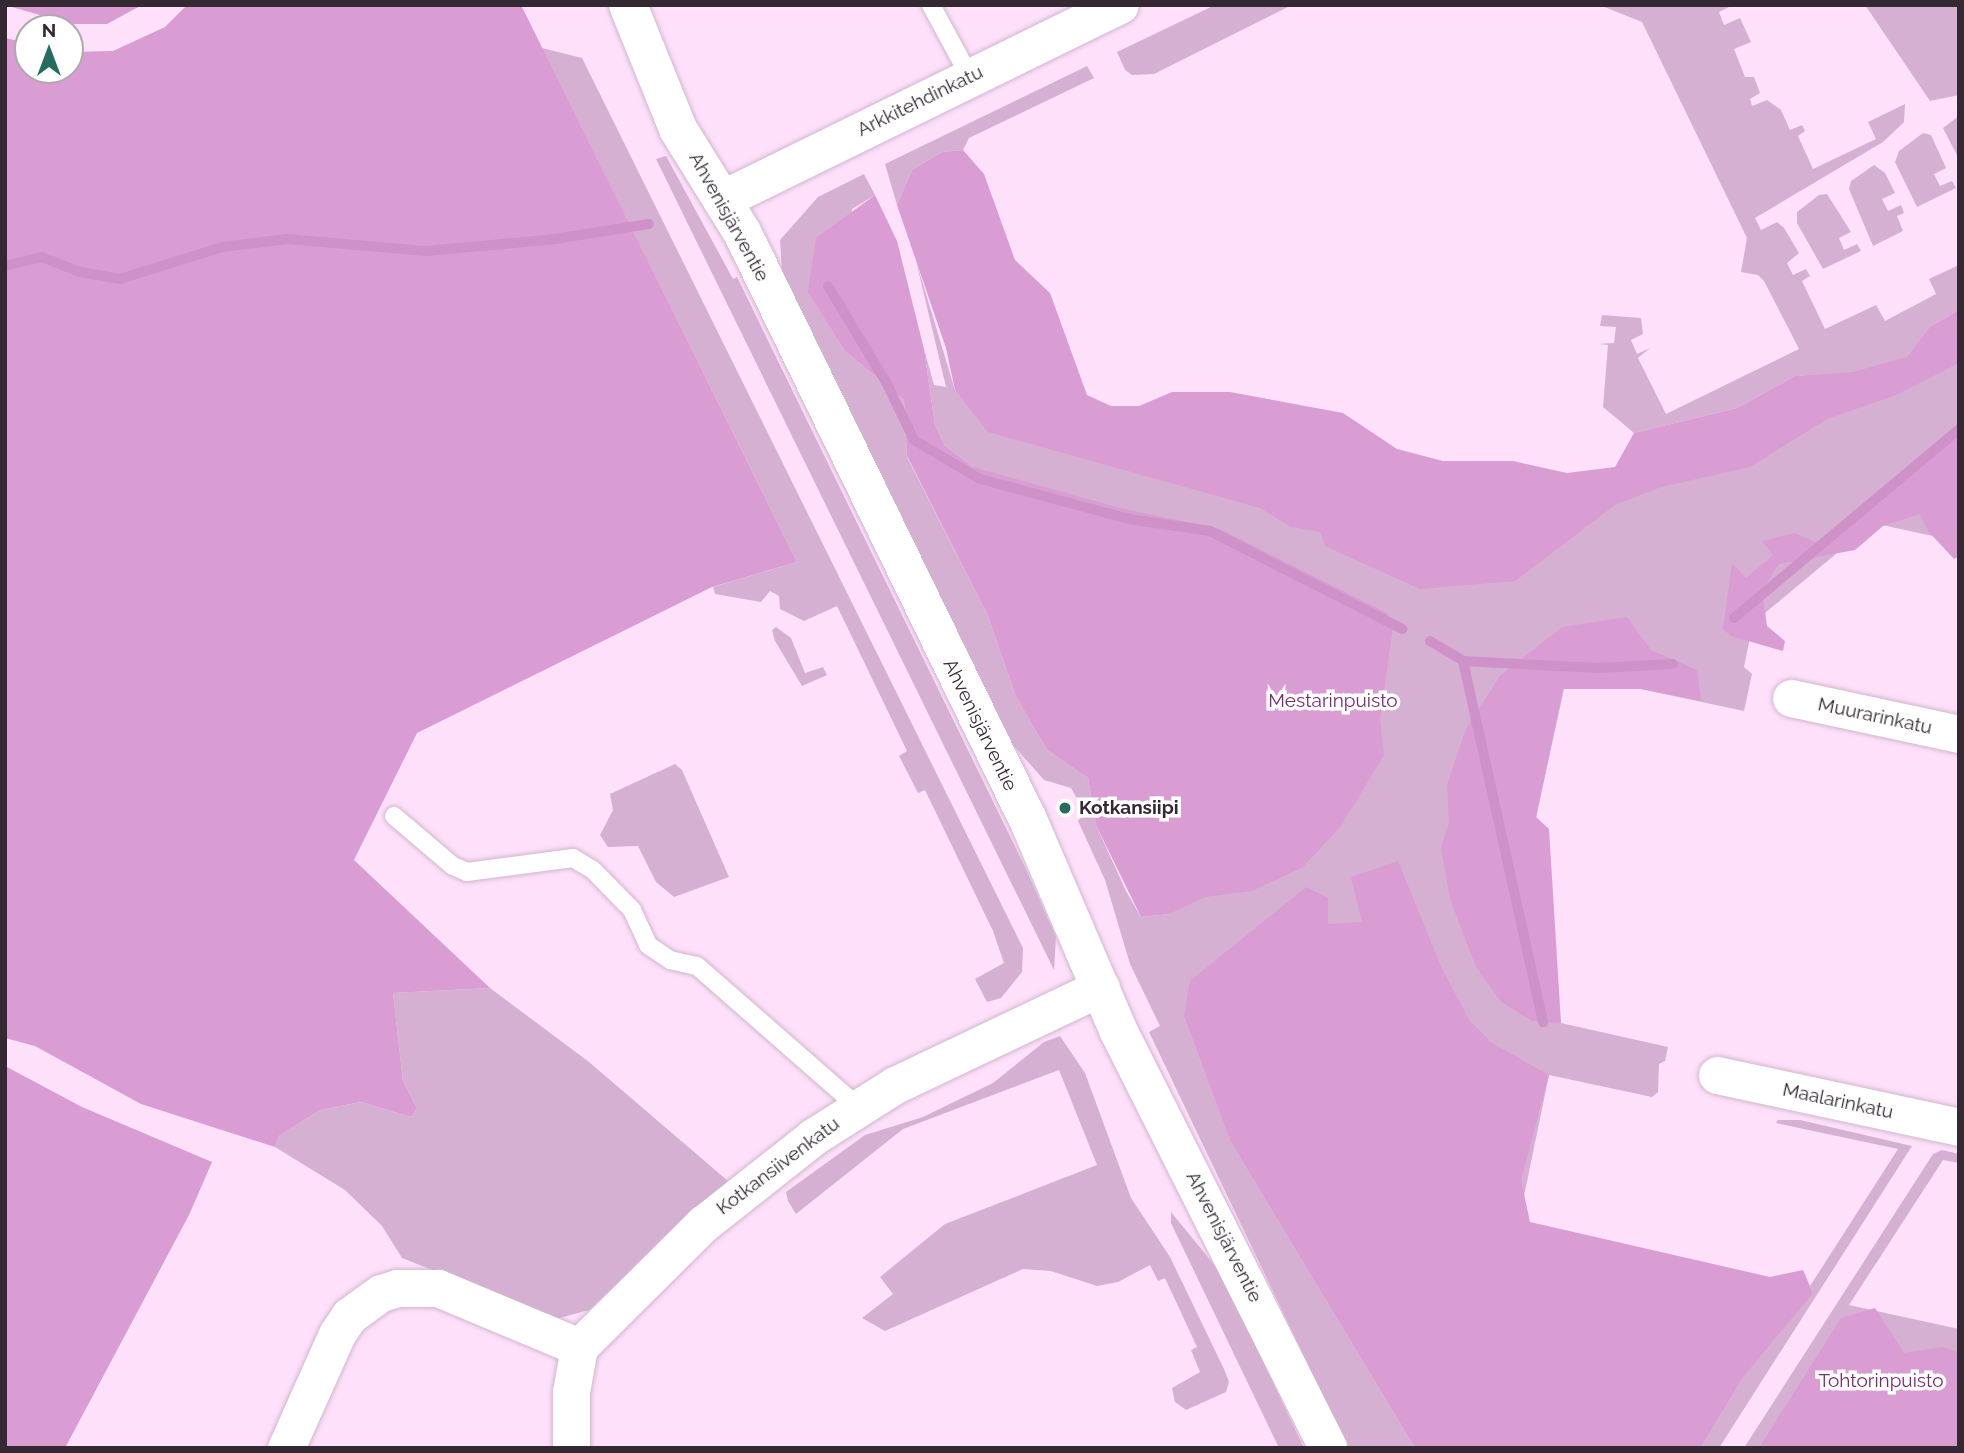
<!DOCTYPE html>
<html>
<head>
<meta charset="utf-8">
<style>
  body { margin:0 }
  #map { position:relative; width:1964px; height:1453px; overflow:hidden; background:#fee0fa; font-family:Raleway,sans-serif }
  div>[style] { position:absolute }
  [style*='--x'] { left:calc(var(--x)*1px); top:calc(var(--y)*1px); width:calc(var(--w)*1px); rotate:calc(var(--a)*1deg) }
  .green>* { inset:0; background:#d6b0d2 }
  .forest>* { inset:0; background:#d99cd3 }
  .stream>* { height:10px; margin:-5px; padding:0 5px; transform-origin:5px; border-radius:5px; background:#ce92c8 }
  .roads { filter:drop-shadow(0 0 2px #d1b5ce) drop-shadow(0 0 2px #d1b5ce) }
  .service>* { height:18px; margin:-9px; padding:0 9px; transform-origin:9px; border-radius:9px; background:#fff }
  .minor>* { height:37px; margin:-18.5px; padding:0 18.5px; transform-origin:18.5px; border-radius:18.5px; background:#fff }
  .tertiary>* { height:38px; margin:-19px; padding:0 19px; transform-origin:19px; border-radius:19px; background:#fff }
  .secondary>* { height:38px; margin:-19px; padding:0 19px; transform-origin:19px; border-radius:19px; background:#fff }
  .dots>* { width:19px; height:19px; translate:-50% -50%; box-sizing:border-box; border:4px solid #fff; border-radius:50% }
  span { translate:-50% -50%; white-space:nowrap; text-align:center; line-height:1.15; -webkit-text-stroke:7px #fff; paint-order:stroke }
  .street-label { font-size:19px; color:#342933 }
  .park-label { font-size:19px; color:#762e71 }
  .poi-label { font-size:19px; color:#342933; font-weight:700 }
  .left { translate:0 -50%; text-align:left }
  .frame { position:absolute; inset:0; border:7px solid #342933; pointer-events:none }
  .north { position:absolute; left:14px; top:14px; width:70px; height:70px; box-sizing:border-box; background:#fff; border:2px solid #aea9ad; border-radius:50%; rotate:0deg; font-size:19px; font-weight:700; line-height:28px; text-align:center; color:#342933 }
  .north::after { content:''; display:block; margin:auto; width:24px; height:32px; background:#256b5f; clip-path:polygon(50% 0,100% 100%,50% 72%,0 100%) }
</style>
</head>
<body>
<div id="map">
  <div class="green">
    <div style="clip-path:polygon(1215px 5px,1292px 5px,1154px 74px,1132px 75px,1125px 70px,1117px 52px)"></div>
    <div style="clip-path:polygon(1733px 5px,1719px 12px,1724px 25px,1740px 18px,1751px 42px,1734px 49px,1745px 77px,1754px 77px,1760px 93px,1750px 99px,1752px 106px,1767px 100px,1781px 110px,1790px 130px,1802px 125px,1805px 131px,1798px 136px,1813px 169px,1876px 139px,1868px 122px,1905px 104px,1904px 122px,1883px 142px,1755px 218px,1761px 230px,1777px 222px,1784px 228px,1799px 253px,1787px 263px,1793px 275px,1806px 269px,1810px 276px,1802px 281px,1825px 329px,1876px 305px,1885px 321px,1936px 294px,1929px 279px,1959px 265px,1959px 310px,1931px 326px,1959px 321px,1959px 533px,1951px 540px,1873px 523px,1753px 623px,1744px 667px,1752px 674px,1744px 711px,1641px 689px,1564px 689px,1531px 841px,1561px 1023px,1668px 1047px,1665px 1061px,1659px 1064px,1658px 1092px,1652px 1097px,1549px 1075px,1516px 1235px,1813px 1293px,1810px 1286px,1898px 1149px,1776px 1123px,1778px 1120px,1800px 1120px,1912px 1146px,1719px 1448px,1447px 1448px,1184px 1017px,1230px 1139px,1415px 1448px,1348px 1448px,1149px 1032px,1160px 1026px,1130px 964px,1105px 880px,1078px 821px,1085px 813px,1071px 788px,1044px 780px,1005px 736px,782px 272px,780px 240px,818px 197px,864px 174px,875px 195px,852px 209px,846px 352px,904px 400px,907px 457px,988px 616px,1016px 697px,1047px 750px,1088px 778px,1096px 825px,1126px 891px,1141px 917px,1169px 914px,973px 467px,945px 446px,935px 425px,924px 349px,934px 385px,946px 387px,916px 261px,955px 390px,1547px 520px,1850px 373px,1795px 376px,1737px 408px,1634px 433px,1603px 407px,1608px 345px,1598px 344px,1614px 343px,1616px 327px,1600px 326px,1602px 315px,1641px 318px,1643px 334px,1631px 340px,1637px 354px,1650px 348px,1638px 358px,1666px 414px,1799px 349px,1764px 281px,1758px 275px,1741px 272px,1747px 238px,1642px 22px,1602px 6px)"></div>
    <div style="clip-path:polygon(1865px 5px,1959px 5px,1959px 95px,1930px 101px)"></div>
    <div style="clip-path:polygon(542px 48px,582px 58px,1023px 948px,1022px 972px,1001px 998px,987px 1002px,975px 979px,1004px 963px,993px 931px,925px 790px,918px 793px,899px 756px,907px 751px,837px 606px,804px 621px,780px 609px,779px 596px,770px 591px,761px 602px,715px 594px,713px 587px,797px 562px)"></div>
    <div style="clip-path:polygon(1087px 66px,1094px 78px,969px 138px,963px 150px,942px 152px,912px 170px,897px 205px,885px 164px)"></div>
    <div style="clip-path:polygon(1959px 116px,1959px 159px,1943px 128px)"></div>
    <div style="clip-path:polygon(1923px 133px,1931px 135px,1946px 168px,1934px 174px,1940px 186px,1952px 181px,1956px 188px,1917px 207px,1895px 162px,1899px 151px)"></div>
    <div style="clip-path:polygon(666px 156px,733px 279px,737px 277px,1026px 869px,1056px 937px,1054px 970px,656px 159px)"></div>
    <div style="clip-path:polygon(1874px 165px,1885px 173px,1895px 193px,1882px 199px,1888px 211px,1901px 205px,1904px 213px,1897px 216px,1903px 231px,1873px 246px,1849px 189px,1851px 181px)"></div>
    <div style="clip-path:polygon(1827px 194px,1851px 232px,1839px 238px,1844px 250px,1857px 244px,1861px 251px,1823px 269px,1797px 223px,1797px 212px,1819px 195px)"></div>
    <div style="clip-path:polygon(776px 627px,791px 638px,805px 673px,823px 667px,827px 675px,802px 686px,775px 641px,772px 630px)"></div>
    <div style="clip-path:polygon(675px 764px,682px 770px,729px 877px,674px 897px,656px 882px,638px 846px,608px 847px,600px 835px,613px 810px,610px 794px)"></div>
    <div style="clip-path:polygon(490px 988px,589px 1062px,728px 1181px,589px 1310px,556px 1319px,402px 1258px,382px 1226px,345px 1190px,275px 1147px,279px 1136px,320px 1110px,361px 1102px,411px 1117px,417px 1108px,403px 1081px,393px 993px)"></div>
    <div style="clip-path:polygon(1060px 1036px,1085px 1073px,1131px 1198px,1170px 1257px,1224px 1369px,1229px 1382px,1226px 1392px,1186px 1410px,1175px 1402px,1172px 1388px,1200px 1372px,1191px 1350px,1197px 1347px,1165px 1278px,1158px 1281px,1150px 1265px,1118px 1282px,1097px 1286px,1051px 1271px,1023px 1269px,885px 1331px,862px 1318px,893px 1294px,880px 1277px,945px 1224px,1097px 1165px,1059px 1070px,903px 1129px,796px 1214px,788px 1201px,786px 1192px,865px 1135px,923px 1117px,993px 1083px,1044px 1042px)"></div>
    <div style="clip-path:polygon(1942px 1150px,1959px 1154px,1959px 1163px,1943px 1160px,1849px 1305px,1959px 1329px,1959px 1448px,1744px 1448px,1933px 1154px)"></div>
    <div style="clip-path:polygon(1171px 1212px,1221px 1273px,1304px 1448px,1279px 1448px,1171px 1223px)"></div>
  </div>
  <div class="forest">
    <div style="clip-path:polygon(5px 5px,142px 5px,107px 24px,71px 24px)"></div>
    <div style="clip-path:polygon(187px 5px,521px 5px,797px 562px,712px 587px,417px 733px,354px 860px,490px 988px,393px 993px,403px 1081px,417px 1108px,411px 1117px,361px 1102px,320px 1110px,279px 1136px,275px 1147px,141px 1104px,35px 1046px,5px 1038px,5px 38px,28px 43px,28px 70px,70px 70px,70px 52px,113px 51px,165px 27px)"></div>
    <div style="clip-path:polygon(963px 150px,984px 174px,1015px 260px,1050px 293px,1087px 395px,1111px 406px,1139px 406px,1172px 392px,1230px 392px,1343px 413px,1397px 449px,1443px 461px,1513px 461px,1567px 473px,1615px 467px,1634px 433px,1737px 408px,1795px 376px,1853px 372px,1907px 357px,1931px 326px,1959px 310px,1959px 363px,1896px 395px,1827px 419px,1750px 467px,1661px 487px,1615px 505px,1515px 581px,1420px 589px,1325px 546px,1320px 532px,1291px 527px,1260px 508px,988px 432px,955px 390px,946px 348px,897px 205px,912px 170px,942px 152px)"></div>
    <div style="clip-path:polygon(875px 195px,897px 241px,924px 349px,935px 425px,945px 446px,973px 467px,1120px 508px,1220px 529px,1387px 613px,1393px 627px,1380px 719px,1384px 755px,1341px 826px,1303px 867px,1252px 891px,1205px 897px,1169px 914px,1141px 917px,1096px 825px,1088px 778px,1047px 750px,1016px 697px,988px 616px,907px 456px,904px 400px,846px 352px,808px 292px,816px 238px)"></div>
    <div style="clip-path:polygon(1959px 429px,1959px 556px,1954px 559px,1928px 531px,1920px 514px,1883px 526px,1855px 550px,1779px 564px,1762px 590px,1767px 626px,1785px 641px,1783px 651px,1731px 636px,1723px 629px,1732px 563px,1746px 578px,1773px 555px,1762px 541px,1795px 533px,1815px 542px,1827px 538px)"></div>
    <div style="clip-path:polygon(1627px 617px,1651px 650px,1697px 670px,1701px 701px,1641px 689px,1563px 689px,1536px 817px,1549px 829px,1561px 1023px,1532px 1021px,1501px 1002px,1476px 967px,1450px 899px,1441px 848px,1449px 822px,1447px 785px,1466px 729px,1500px 676px,1562px 627px)"></div>
    <div style="clip-path:polygon(1398px 861px,1442px 969px,1470px 1021px,1492px 1043px,1549px 1075px,1521px 1180px,1530px 1222px,1770px 1277px,1803px 1270px,1813px 1293px,1743px 1377px,1700px 1448px,1415px 1448px,1230px 1140px,1184px 1017px,1190px 981px,1306px 887px,1328px 898px,1328px 924px,1362px 922px,1351px 877px)"></div>
    <div style="clip-path:polygon(5px 1066px,82px 1107px,212px 1162px,189px 1215px,65px 1448px,5px 1448px)"></div>
    <div style="clip-path:polygon(1875px 1308px,1904px 1353px,1942px 1347px,1959px 1352px,1959px 1448px,1759px 1448px,1841px 1318px)"></div>
  </div>
  <div class="stream">
    <div style="--x:5;--y:266;--w:38;--a:-14"></div>
    <div style="--x:42;--y:257;--w:41;--a:21.5"></div>
    <div style="--x:80;--y:272;--w:41;--a:9.9"></div>
    <div style="--x:120;--y:279;--w:107;--a:-17.4"></div>
    <div style="--x:222;--y:247;--w:66;--a:-6.9"></div>
    <div style="--x:288;--y:239;--w:139;--a:5"></div>
    <div style="--x:426;--y:251;--w:122;--a:-5.2"></div>
    <div style="--x:548;--y:240;--w:102;--a:-9"></div>
    <div style="--x:828;--y:286;--w:112;--a:58.9"></div>
    <div style="--x:886;--y:382;--w:64;--a:64.2"></div>
    <div style="--x:914;--y:440;--w:77;--a:30.6"></div>
    <div style="--x:980;--y:479;--w:154;--a:15"></div>
    <div style="--x:1129;--y:519;--w:82;--a:8.4"></div>
    <div style="--x:1210;--y:531;--w:216;--a:27"></div>
    <div style="--x:1734;--y:618;--w:294;--a:-40"></div>
    <div style="--x:1430;--y:641;--w:39;--a:31"></div>
    <div style="--x:1463;--y:661;--w:370;--a:77.5"></div>
    <div style="--x:1463;--y:661;--w:135;--a:3"></div>
    <div style="--x:1598;--y:668;--w:75;--a:-3.1"></div>
  </div>
  <div class="roads">
    <div class="service">
      <div style="--x:931;--y:5;--w:82;--a:61.6"></div>
      <div style="--x:394;--y:816;--w:77;--a:40.3"></div>
      <div style="--x:453;--y:866;--w:15;--a:23"></div>
      <div style="--x:467;--y:872;--w:107;--a:-7.5"></div>
      <div style="--x:573;--y:858;--w:23;--a:31"></div>
      <div style="--x:593;--y:870;--w:56;--a:45.7"></div>
      <div style="--x:632;--y:910;--w:38;--a:65"></div>
      <div style="--x:648;--y:945;--w:27;--a:34"></div>
      <div style="--x:670;--y:960;--w:28;--a:13"></div>
      <div style="--x:697;--y:966;--w:214;--a:41.2"></div>
    </div>
    <div class="minor">
      <div style="--x:1791;--y:698;--w:172;--a:12.1"></div>
      <div style="--x:1717;--y:1075;--w:248;--a:12.1"></div>
      <div style="--x:286;--y:1448;--w:125;--a:-65.9"></div>
      <div style="--x:337;--y:1334;--w:22;--a:-56"></div>
      <div style="--x:349;--y:1316;--w:39;--a:-36"></div>
      <div style="--x:381;--y:1293;--w:17;--a:-17"></div>
      <div style="--x:397;--y:1288;--w:41;--a:0"></div>
      <div style="--x:438;--y:1288;--w:153;--a:22.7"></div>
      <div style="--x:571;--y:1448;--w:56;--a:-90"></div>
      <div style="--x:571;--y:1392;--w:46;--a:-79.9"></div>
      <div style="--x:579;--y:1347;--w:175;--a:-44.8"></div>
      <div style="--x:703;--y:1224;--w:140;--a:-38.3"></div>
      <div style="--x:813;--y:1137;--w:97;--a:-32.4"></div>
      <div style="--x:895;--y:1085;--w:228;--a:-25.4"></div>
    </div>
    <div class="tertiary">
      <div style="--x:722;--y:200;--w:443;--a:-26.1"></div>
    </div>
    <div class="secondary">
      <div style="--x:628;--y:5;--w:134;--a:68"></div>
      <div style="--x:678;--y:129;--w:123;--a:58.2"></div>
      <div style="--x:743;--y:234;--w:654;--a:64.06"></div>
      <div style="--x:1029;--y:822;--w:226;--a:66.8"></div>
      <div style="--x:1118;--y:1030;--w:468;--a:63.3"></div>
    </div>
  </div>
  <div class="dots">
    <div style="left:1065px;top:808px;background:#256b5f"></div>
  </div>
  <div class="street-label">
    <span style="left:920px;top:101px;rotate:-26deg">Arkkitehdinkatu</span>
    <span style="left:729px;top:217px;rotate:61deg">Ahvenisjärventie</span>
    <span style="left:1875px;top:716px;rotate:12deg">Muurarinkatu</span>
    <span style="left:980px;top:725px;rotate:64deg">Ahvenisjärventie</span>
    <span style="left:1838px;top:1101px;rotate:12deg">Maalarinkatu</span>
    <span style="left:778px;top:1166px;rotate:-37deg">Kotkansiivenkatu</span>
    <span style="left:1224px;top:1237px;rotate:63deg">Ahvenisjärventie</span>
  </div>
  <div class="park-label">
    <span style="left:1333px;top:701px">Mestarinpuisto</span>
    <span style="left:1881px;top:1381px">Tohtorinpuisto</span>
  </div>
  <div class="poi-label">
    <span class="left" style="left:1079px;top:808px">Kotkansiipi</span>
  </div>
  <div class="frame"></div>
  <div class="north">N</div>
</div>
</body>
</html>
